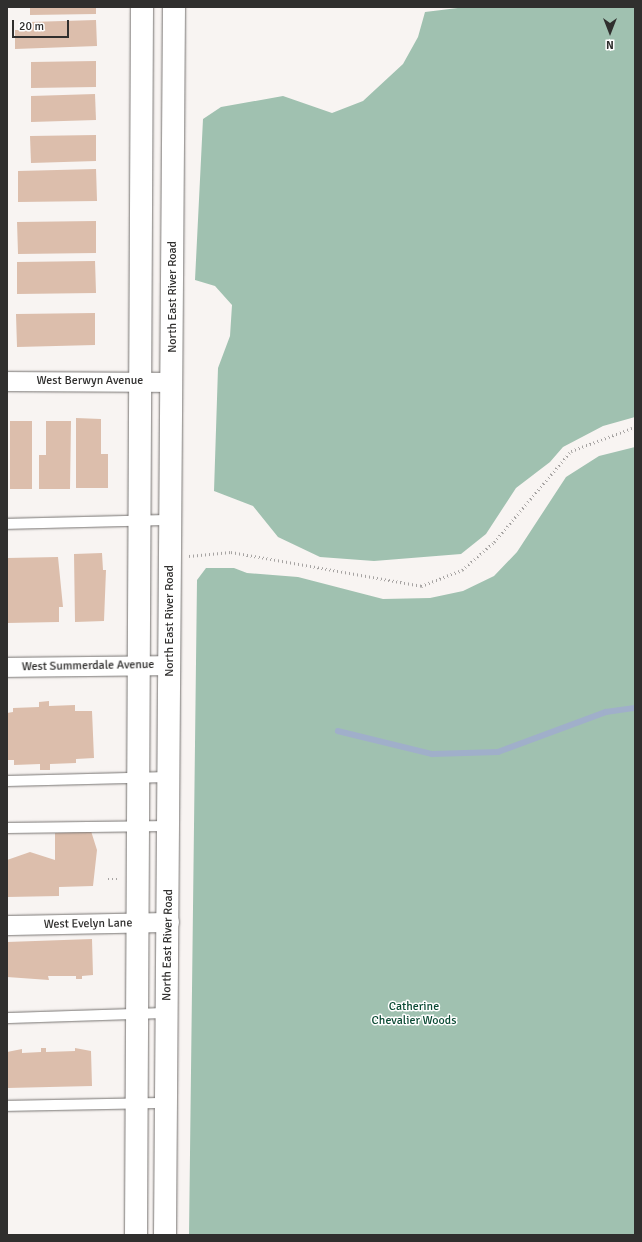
<!DOCTYPE html>
<html>
<head>
<meta charset="utf-8">
<style>
  body { margin:0 }
  #map { position:relative; width:642px; height:1242px; overflow:hidden; background:#f8f4f2; font-family:Signika,sans-serif }
  div>[style] { position:absolute }
  [style*='--x'] { left:calc(var(--x)*1px); top:calc(var(--y)*1px); width:calc(var(--w)*1px); rotate:calc(var(--a)*1deg) }
  .forest>* { inset:0; background:#a0c1b0 }
  .stream>* { height:5.5px; margin:-2.75px; padding:0 2.75px; transform-origin:2.75px; border-radius:2.75px; background:#a0afca }
  .building>* { inset:0; background:#dcbeac }
  .path>* { height:2.5px; margin-top:-1.25px; transform-origin:0; background:repeating-linear-gradient(90deg,#a7a4a3 0 1px,transparent 0 4px) }
  .roads { filter:drop-shadow(0 0 1px #767371) drop-shadow(0 0 1px #767371) }
  .service>* { height:10px; margin:-5px; padding:0 5px; transform-origin:5px; border-radius:5px; background:#fff }
  .minor>* { height:19px; margin:-9.5px; padding:0 9.5px; transform-origin:9.5px; border-radius:9.5px; background:#fff }
  .secondary>* { height:22px; margin:-11px; padding:0 11px; transform-origin:11px; border-radius:11px; background:#fff }
  span { translate:-50% -50%; white-space:nowrap; text-align:center; line-height:1.15; -webkit-text-stroke:3px #fff; paint-order:stroke }
  .street-label { font-size:12px; color:#302f2e }
  .park-label { font-size:12px; color:#0b4a34 }
  .frame { position:absolute; inset:0; border:8px solid #302f2e; pointer-events:none }
  .north { position:absolute; left:590px; top:12px; width:40px; height:40px; -webkit-text-stroke:3px #fff; paint-order:stroke; rotate:180deg; font-size:11px; font-weight:700; line-height:16px; text-align:center; color:#302f2e }
  .north::after { content:''; display:block; margin:auto; width:14px; height:18px; background:#302f2e; clip-path:polygon(50% 0,100% 100%,50% 72%,0 100%) }
  .scale { position:absolute; left:12px; top:20px; width:57px; height:18px; box-sizing:border-box; border:2px solid #302f2e; border-top:0; padding-left:5px; font-size:12px; line-height:14px; white-space:nowrap; color:#302f2e; -webkit-text-stroke:3px #fff; paint-order:stroke }
</style>
</head>
<body>
<div id="map">
  <div class="forest">
    <div style="clip-path:polygon(466px 7px,635px 7px,635px 417px,603px 426px,563px 447px,550px 462px,516px 488px,486px 534px,461px 554px,374px 561px,320px 557px,278px 537px,253px 506px,214px 491px,218px 368px,230px 336px,232px 305px,215px 286px,195px 280px,203px 119px,221px 107px,283px 96px,332px 113px,363px 101px,403px 64px,418px 37px,425px 12px)"></div>
    <div style="clip-path:polygon(635px 447px,635px 1235px,189px 1235px,197px 580px,206px 568px,234px 568px,247px 573px,298px 577px,383px 599px,430px 598px,463px 591px,494px 576px,517px 552px,566px 477px,599px 456px)"></div>
  </div>
  <div class="stream">
    <div style="--x:338;--y:731;--w:97;--a:13.7"></div>
    <div style="--x:432;--y:754;--w:66;--a:-1.7"></div>
    <div style="--x:498;--y:752;--w:115;--a:-20.3"></div>
    <div style="--x:606;--y:712;--w:29;--a:-8"></div>
  </div>
  <div class="building">
    <div style="clip-path:polygon(30px 7px,96px 7px,96px 14px,30px 15px)"></div>
    <div style="clip-path:polygon(96px 20px,97px 46px,15px 49px,15px 30px,31px 30px,30px 22px)"></div>
    <div style="clip-path:polygon(96px 61px,96px 87px,31px 88px,31px 62px)"></div>
    <div style="clip-path:polygon(95px 94px,96px 120px,31px 122px,31px 96px)"></div>
    <div style="clip-path:polygon(96px 135px,96px 161px,31px 163px,30px 136px)"></div>
    <div style="clip-path:polygon(96px 169px,97px 201px,18px 202px,18px 171px)"></div>
    <div style="clip-path:polygon(96px 221px,96px 253px,18px 254px,17px 222px)"></div>
    <div style="clip-path:polygon(95px 261px,96px 293px,17px 294px,17px 262px)"></div>
    <div style="clip-path:polygon(95px 313px,95px 345px,17px 347px,16px 314px)"></div>
    <div style="clip-path:polygon(76px 418px,101px 419px,101px 454px,108px 454px,108px 488px,76px 488px)"></div>
    <div style="clip-path:polygon(10px 421px,32px 421px,32px 489px,10px 489px)"></div>
    <div style="clip-path:polygon(46px 421px,71px 421px,70px 489px,39px 489px,39px 455px,46px 455px)"></div>
    <div style="clip-path:polygon(102px 553px,103px 570px,106px 570px,104px 621px,75px 622px,74px 554px)"></div>
    <div style="clip-path:polygon(58px 557px,63px 607px,59px 607px,59px 622px,7px 623px,7px 558px)"></div>
    <div style="clip-path:polygon(49px 701px,49px 706px,75px 705px,75px 711px,92px 711px,94px 758px,76px 759px,76px 763px,50px 764px,50px 770px,40px 770px,40px 764px,14px 765px,14px 760px,7px 760px,7px 713px,13px 712px,13px 708px,39px 707px,39px 702px)"></div>
    <div style="clip-path:polygon(91px 831px,97px 850px,93px 886px,59px 887px,59px 896px,7px 897px,7px 860px,30px 852px,55px 860px,55px 833px)"></div>
    <div style="clip-path:polygon(92px 939px,93px 975px,82px 976px,82px 979px,76px 979px,76px 976px,48px 976px,49px 980px,7px 977px,7px 942px)"></div>
    <div style="clip-path:polygon(41px 1048px,46px 1048px,46px 1052px,75px 1051px,75px 1048px,91px 1051px,92px 1086px,7px 1088px,7px 1052px,22px 1049px,22px 1053px,41px 1052px)"></div>
  </div>
  <div class="path">
    <div style="--x:189;--y:556;--w:42;--a:-5.4"></div>
    <div style="--x:231;--y:552;--w:193;--a:10.1"></div>
    <div style="--x:421;--y:586;--w:44;--a:-21.3"></div>
    <div style="--x:462;--y:570;--w:43;--a:-41.2"></div>
    <div style="--x:494;--y:542;--w:119;--a:-49.8"></div>
    <div style="--x:571;--y:451;--w:68;--a:-20.6"></div>
    <div style="--x:108;--y:879;--w:9;--a:0"></div>
  </div>
  <div class="roads">
    <div class="service">
      <div style="--x:7;--y:524;--w:164;--a:-1.4"></div>
      <div style="--x:7;--y:781;--w:162;--a:-1.4"></div>
      <div style="--x:7;--y:828;--w:162;--a:-0.7"></div>
      <div style="--x:7;--y:1018;--w:160;--a:-1.8"></div>
      <div style="--x:7;--y:1106;--w:160;--a:-1.1"></div>
    </div>
    <div class="minor">
      <div style="--x:7;--y:381;--w:165;--a:0.3"></div>
      <div style="--x:7;--y:667;--w:163;--a:-0.7"></div>
      <div style="--x:7;--y:925;--w:162;--a:-1.1"></div>
    </div>
    <div class="secondary">
      <div style="--x:136;--y:1235;--w:1228;--a:-89.72"></div>
      <div style="--x:165;--y:1235;--w:1228;--a:-89.58"></div>
    </div>
  </div>
  <div class="street-label">
    <span style="left:173px;top:297px;rotate:-90deg">North East River Road</span>
    <span style="left:90px;top:381px">West Berwyn Avenue</span>
    <span style="left:170px;top:621px;rotate:-90deg">North East River Road</span>
    <span style="left:88px;top:666px;rotate:-1deg">West Summerdale Avenue</span>
    <span style="left:88px;top:924px;rotate:-1deg">West Evelyn Lane</span>
    <span style="left:168px;top:945px;rotate:-89deg">North East River Road</span>
  </div>
  <div class="park-label">
    <span style="left:414px;top:1014px">Catherine<br>Chevalier Woods</span>
  </div>
  <div class="frame"></div>
  <div class="north">N</div>
  <div class="scale">20 m</div>
</div>
</body>
</html>
